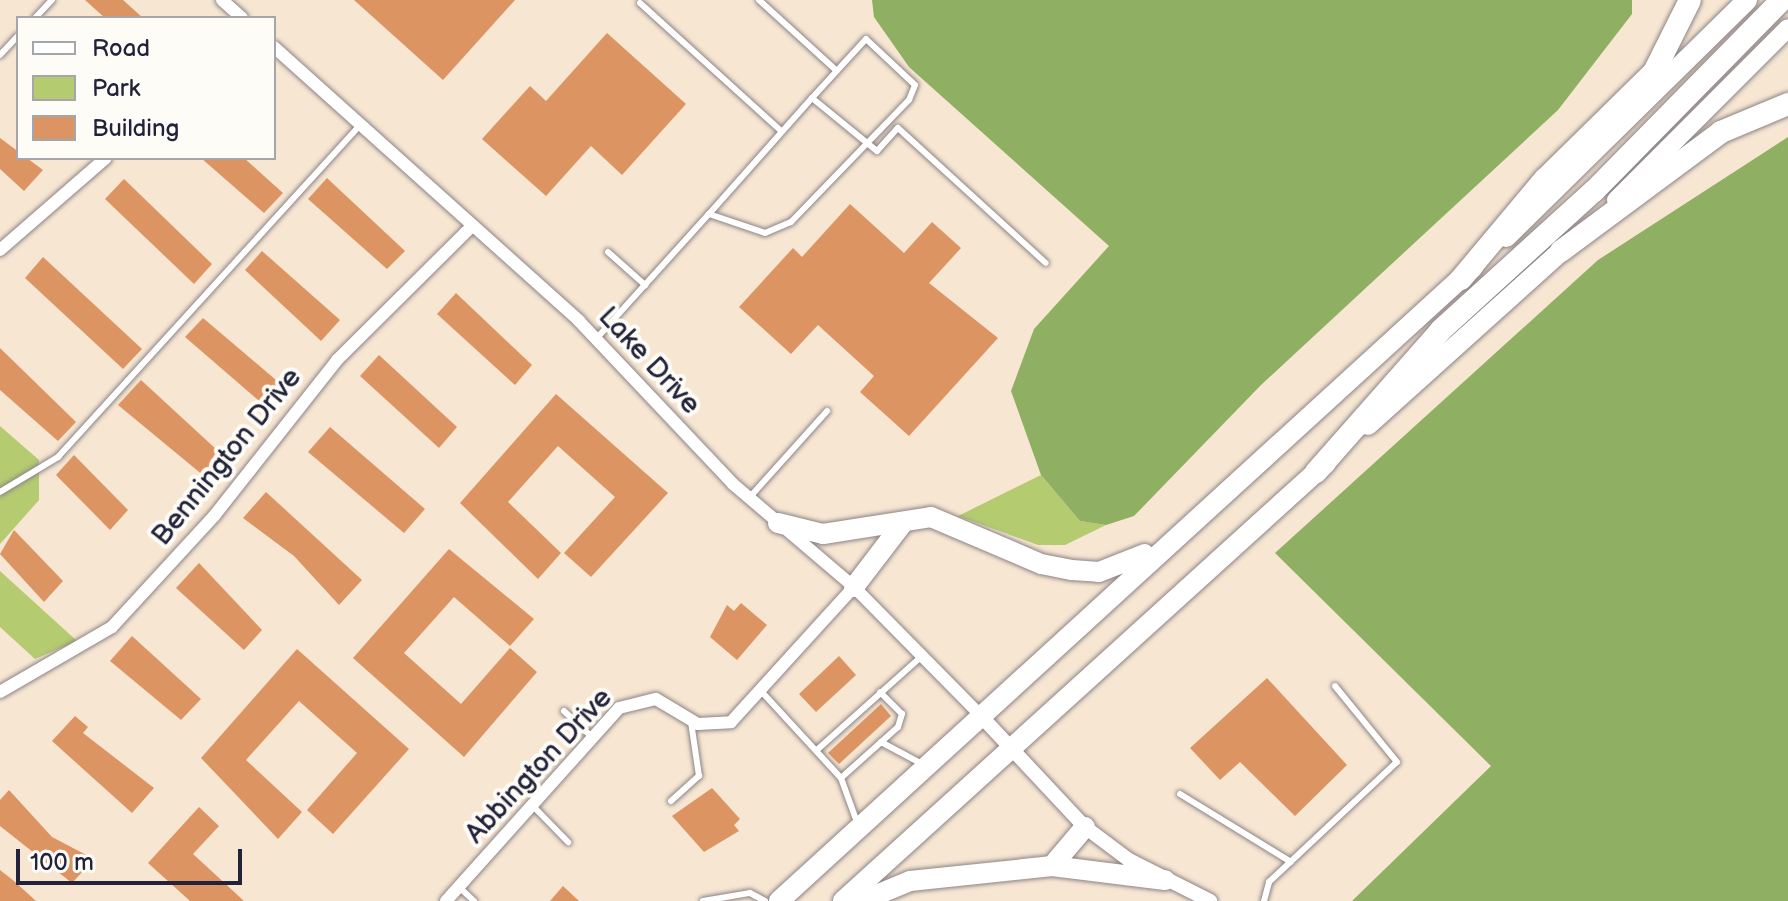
<!DOCTYPE html>
<html>
<head>
<meta charset="utf-8">
<style>
  body { margin:0 }
  #map { position:relative; width:1788px; height:901px; overflow:hidden; background:#f7e6d2; font-family:"Balsamiq Sans",sans-serif }
  div>[style] { position:absolute }
  [style*='--x'] { left:calc(var(--x)*1px); top:calc(var(--y)*1px); width:calc(var(--w)*1px); rotate:calc(var(--a)*1deg) }
  .green>* { inset:0; background:#b4cb70 }
  .forest>* { inset:0; background:#8faf62 }
  .building>* { inset:0; background:#dd9463 }
  .roads { filter:drop-shadow(0 0 2px #8c8486) drop-shadow(0 0 2px #8c8486) }
  .service>* { height:6px; margin:-3px; padding:0 3px; transform-origin:3px; border-radius:3px; background:#fff }
  .minor>* { height:12px; margin:-6px; padding:0 6px; transform-origin:6px; border-radius:6px; background:#fff }
  .tertiary>* { height:14px; margin:-7px; padding:0 7px; transform-origin:7px; border-radius:7px; background:#fff }
  .primary>* { height:18px; margin:-9px; padding:0 9px; transform-origin:9px; border-radius:9px; background:#fff }
  .trunk>* { height:20px; margin:-10px; padding:0 10px; transform-origin:10px; border-radius:10px; background:#fff }
  .motorway>* { height:22px; margin:-11px; padding:0 11px; transform-origin:11px; border-radius:11px; background:#fff }
  span { translate:-50% -50%; white-space:nowrap; text-align:center; line-height:1.15; -webkit-text-stroke:8px #fdfcf7; paint-order:stroke }
  .street-label { font-size:28px; color:#22223b }
  .legend { position:absolute; left:16px; top:16px; width:260px; height:144px; box-sizing:border-box; background:#fdfcf7; border:2px solid #a5a5ac; margin:0; padding:10px 14px; list-style:none; font-size:24px; color:#22223b }
  .legend li { display:flex; align-items:center; gap:16px; height:40px }
  .legend b { width:40px; border:2px solid #a5a5ac }
  .scale { position:absolute; left:16px; top:849px; width:226px; height:36px; box-sizing:border-box; border:4px solid #22223b; border-top:0; padding-left:10px; font-size:24px; line-height:28px; white-space:nowrap; color:#22223b; -webkit-text-stroke:6px #fdfcf7; paint-order:stroke }
</style>
</head>
<body>
<div id="map">
  <div class="green">
    <div style="clip-path:polygon(0 426px,39px 460px,39px 500px,0 544px)"></div>
    <div style="clip-path:polygon(1041px 475px,1080px 521px,1106px 525px,1065px 545px,1038px 545px,958px 516px)"></div>
    <div style="clip-path:polygon(0 571px,77px 641px,35px 659px,0 627px)"></div>
  </div>
  <div class="forest">
    <div style="clip-path:polygon(872px 0,1632px 0,1632px 14px,1558px 110px,1261px 385px,1134px 516px,1106px 525px,1080px 521px,1041px 475px,1011px 391px,1034px 329px,1109px 246px,909px 67px,874px 17px)"></div>
    <div style="clip-path:polygon(1788px 137px,1788px 901px,1352px 901px,1491px 766px,1275px 553px,1598px 260px)"></div>
  </div>
  <div class="building">
    <div style="clip-path:polygon(85px 0,123px 0,143px 18px,105px 18px)"></div>
    <div style="clip-path:polygon(354px 0,515px 0,443px 80px)"></div>
    <div style="clip-path:polygon(607px 33px,686px 104px,622px 175px,591px 146px,546px 196px,482px 139px,530px 86px,546px 101px)"></div>
    <div style="clip-path:polygon(0 138px,43px 170px,24px 191px,0 169px)"></div>
    <div style="clip-path:polygon(201px 158px,244px 158px,283px 193px,264px 213px)"></div>
    <div style="clip-path:polygon(327px 178px,405px 251px,387px 269px,308px 199px)"></div>
    <div style="clip-path:polygon(124px 179px,212px 264px,194px 284px,105px 199px)"></div>
    <div style="clip-path:polygon(850px 204px,904px 253px,932px 222px,961px 248px,929px 283px,998px 338px,909px 436px,860px 392px,874px 376px,818px 325px,791px 354px,739px 307px,793px 248px,802px 257px)"></div>
    <div style="clip-path:polygon(262px 251px,340px 320px,321px 341px,245px 270px)"></div>
    <div style="clip-path:polygon(43px 257px,142px 349px,123px 369px,25px 278px)"></div>
    <div style="clip-path:polygon(456px 293px,532px 365px,515px 385px,437px 314px)"></div>
    <div style="clip-path:polygon(203px 318px,283px 386px,265px 406px,185px 337px)"></div>
    <div style="clip-path:polygon(0 348px,76px 422px,58px 441px,0 390px)"></div>
    <div style="clip-path:polygon(379px 355px,457px 427px,439px 448px,360px 376px)"></div>
    <div style="clip-path:polygon(141px 380px,229px 461px,210px 481px,118px 405px)"></div>
    <div style="clip-path:polygon(556px 394px,668px 493px,591px 577px,564px 553px,615px 497px,558px 446px,508px 502px,561px 553px,538px 579px,460px 503px)"></div>
    <div style="clip-path:polygon(330px 427px,425px 509px,404px 533px,308px 452px)"></div>
    <div style="clip-path:polygon(74px 455px,128px 510px,110px 530px,56px 475px)"></div>
    <div style="clip-path:polygon(266px 492px,362px 580px,339px 605px,294px 556px,243px 518px)"></div>
    <div style="clip-path:polygon(14px 530px,63px 581px,44px 602px,0 554px)"></div>
    <div style="clip-path:polygon(449px 549px,534px 619px,510px 646px,454px 597px,404px 653px,461px 704px,510px 648px,537px 672px,464px 757px,353px 658px)"></div>
    <div style="clip-path:polygon(199px 563px,262px 630px,244px 650px,176px 588px)"></div>
    <div style="clip-path:polygon(741px 603px,767px 625px,737px 660px,710px 637px,727px 605px,734px 611px)"></div>
    <div style="clip-path:polygon(132px 636px,201px 699px,181px 720px,110px 661px)"></div>
    <div style="clip-path:polygon(297px 649px,409px 749px,333px 834px,307px 810px,357px 753px,299px 701px,246px 760px,302px 812px,278px 839px,201px 758px)"></div>
    <div style="clip-path:polygon(839px 656px,856px 675px,816px 712px,799px 694px)"></div>
    <div style="clip-path:polygon(1267px 678px,1347px 765px,1295px 816px,1240px 762px,1220px 780px,1190px 748px)"></div>
    <div style="clip-path:polygon(881px 704px,891px 716px,839px 764px,828px 753px)"></div>
    <div style="clip-path:polygon(75px 716px,88px 727px,83px 733px,154px 788px,132px 813px,52px 741px)"></div>
    <div style="clip-path:polygon(712px 788px,740px 819px,734px 825px,739px 831px,704px 852px,672px 816px)"></div>
    <div style="clip-path:polygon(9px 790px,52px 837px,94px 859px,72px 883px,0 826px,0 800px)"></div>
    <div style="clip-path:polygon(199px 807px,219px 826px,193px 854px,244px 901px,190px 901px,148px 863px)"></div>
    <div style="clip-path:polygon(0 870px,14px 881px,36px 901px,0 901px)"></div>
    <div style="clip-path:polygon(563px 886px,579px 901px,550px 901px)"></div>
  </div>
  <div class="roads">
    <div class="service">
      <div style="--x:759;--y:0;--w:105;--a:42.3"></div>
      <div style="--x:640;--y:3;--w:190;--a:42.2"></div>
      <div style="--x:35;--y:18;--w:25;--a:-47"></div>
      <div style="--x:0;--y:55;--w:26;--a:-47"></div>
      <div style="--x:709;--y:214;--w:155;--a:-48.4"></div>
      <div style="--x:812;--y:98;--w:84;--a:39.2"></div>
      <div style="--x:877;--y:151;--w:31;--a:-48"></div>
      <div style="--x:898;--y:128;--w:200;--a:42.4"></div>
      <div style="--x:608;--y:252;--w:50;--a:41.7"></div>
      <div style="--x:596;--y:339;--w:169;--a:-47.9"></div>
      <div style="--x:709;--y:214;--w:59;--a:18.7"></div>
      <div style="--x:765;--y:233;--w:28;--a:-23"></div>
      <div style="--x:791;--y:222;--w:170;--a:-46"></div>
      <div style="--x:909;--y:100;--w:16;--a:-68"></div>
      <div style="--x:915;--y:85;--w:67;--a:-136.8"></div>
      <div style="--x:866;--y:39;--w:80;--a:132.5"></div>
      <div style="--x:0;--y:492;--w:68;--a:-31.1"></div>
      <div style="--x:58;--y:457;--w:449;--a:-47.7"></div>
      <div style="--x:749;--y:498;--w:117;--a:-48.1"></div>
      <div style="--x:761;--y:691;--w:118;--a:47.4"></div>
      <div style="--x:841;--y:778;--w:50;--a:70.1"></div>
      <div style="--x:564;--y:711;--w:40;--a:43"></div>
      <div style="--x:881;--y:742;--w:49;--a:28.1"></div>
      <div style="--x:818;--y:749;--w:141;--a:-41.8"></div>
      <div style="--x:841;--y:778;--w:76;--a:-41.8"></div>
      <div style="--x:898;--y:727;--w:14;--a:-73"></div>
      <div style="--x:902;--y:714;--w:31;--a:-135"></div>
      <div style="--x:1180;--y:794;--w:130;--a:31.5"></div>
      <div style="--x:671;--y:801;--w:38;--a:-42"></div>
      <div style="--x:699;--y:776;--w:55;--a:-98.4"></div>
      <div style="--x:532;--y:805;--w:52;--a:45.8"></div>
      <div style="--x:459;--y:887;--w:21;--a:43"></div>
      <div style="--x:703;--y:901;--w:48;--a:-9.7"></div>
      <div style="--x:750;--y:893;--w:17;--a:28"></div>
      <div style="--x:1264;--y:901;--w:20;--a:-75"></div>
      <div style="--x:1269;--y:882;--w:175;--a:-43.2"></div>
      <div style="--x:1397;--y:762;--w:98;--a:-129.2"></div>
    </div>
    <div class="minor">
      <div style="--x:222;--y:0;--w:27;--a:42"></div>
      <div style="--x:274;--y:47;--w:410;--a:41.9"></div>
      <div style="--x:579;--y:321;--w:224;--a:46.6"></div>
      <div style="--x:733;--y:484;--w:159;--a:40.4"></div>
      <div style="--x:854;--y:587;--w:181;--a:45.4"></div>
      <div style="--x:0;--y:250;--w:140;--a:-41"></div>
      <div style="--x:0;--y:692;--w:129;--a:-30.1"></div>
      <div style="--x:112;--y:627;--w:151;--a:-47.4"></div>
      <div style="--x:214;--y:516;--w:199;--a:-51.7"></div>
      <div style="--x:337;--y:360;--w:190;--a:-44.8"></div>
      <div style="--x:446;--y:901;--w:259;--a:-48.1"></div>
      <div style="--x:619;--y:708;--w:38;--a:-14"></div>
      <div style="--x:656;--y:699;--w:49;--a:30.8"></div>
      <div style="--x:698;--y:724;--w:33;--a:-3"></div>
      <div style="--x:731;--y:722;--w:183;--a:-47.7"></div>
    </div>
    <div class="tertiary">
      <div style="--x:981;--y:716;--w:152;--a:46.9"></div>
      <div style="--x:1085;--y:827;--w:55;--a:36.9"></div>
      <div style="--x:1129;--y:860;--w:91;--a:26.8"></div>
    </div>
    <div class="primary">
      <div style="--x:1616;--y:200;--w:243;--a:-45"></div>
    </div>
    <div class="trunk">
      <div style="--x:1506;--y:237;--w:338;--a:-44.5"></div>
      <div style="--x:1368;--y:425;--w:260;--a:-42"></div>
      <div style="--x:778;--y:523;--w:46;--a:13.7"></div>
      <div style="--x:823;--y:534;--w:109;--a:-8.9"></div>
      <div style="--x:931;--y:517;--w:120;--a:23.1"></div>
      <div style="--x:1041;--y:564;--w:32;--a:11"></div>
      <div style="--x:1072;--y:570;--w:27;--a:4"></div>
      <div style="--x:1099;--y:572;--w:49;--a:-21.4"></div>
      <div style="--x:854;--y:587;--w:81;--a:-52.6"></div>
      <div style="--x:1052;--y:866;--w:51;--a:-49.8"></div>
      <div style="--x:779;--y:901;--w:940;--a:-42.41"></div>
      <div style="--x:843;--y:901;--w:652;--a:-42.2"></div>
      <div style="--x:862;--y:901;--w:52;--a:-22.6"></div>
      <div style="--x:910;--y:881;--w:143;--a:-6"></div>
      <div style="--x:1052;--y:866;--w:114;--a:7.1"></div>
    </div>
    <div class="motorway">
      <div style="--x:1561;--y:251;--w:199;--a:-36.6"></div>
      <div style="--x:1721;--y:132;--w:73;--a:-22.7"></div>
      <div style="--x:1461;--y:279;--w:131;--a:-50"></div>
      <div style="--x:1545;--y:179;--w:153;--a:-44.5"></div>
      <div style="--x:1654;--y:72;--w:80;--a:-63.4"></div>
      <div style="--x:1316;--y:472;--w:189;--a:-48.6"></div>
      <div style="--x:1441;--y:330;--w:207;--a:-42.3"></div>
      <div style="--x:1594;--y:191;--w:268;--a:-45.5"></div>
    </div>
  </div>
  <div class="street-label">
    <span style="left:649px;top:361px;rotate:47deg">Lake Drive</span>
    <span style="left:227px;top:457px;rotate:-51deg">Bennington Drive</span>
    <span style="left:539px;top:766px;rotate:-47deg">Abbington Drive</span>
  </div>
  <ul class="legend">
  <li><b style="height:10px;background:#fff"></b>Road</li>
  <li><b style="height:22px;background:#b4cb70"></b>Park</li>
  <li><b style="height:22px;background:#dd9463"></b>Building</li>
  </ul>
  <div class="scale">100 m</div>
</div>
</body>
</html>
